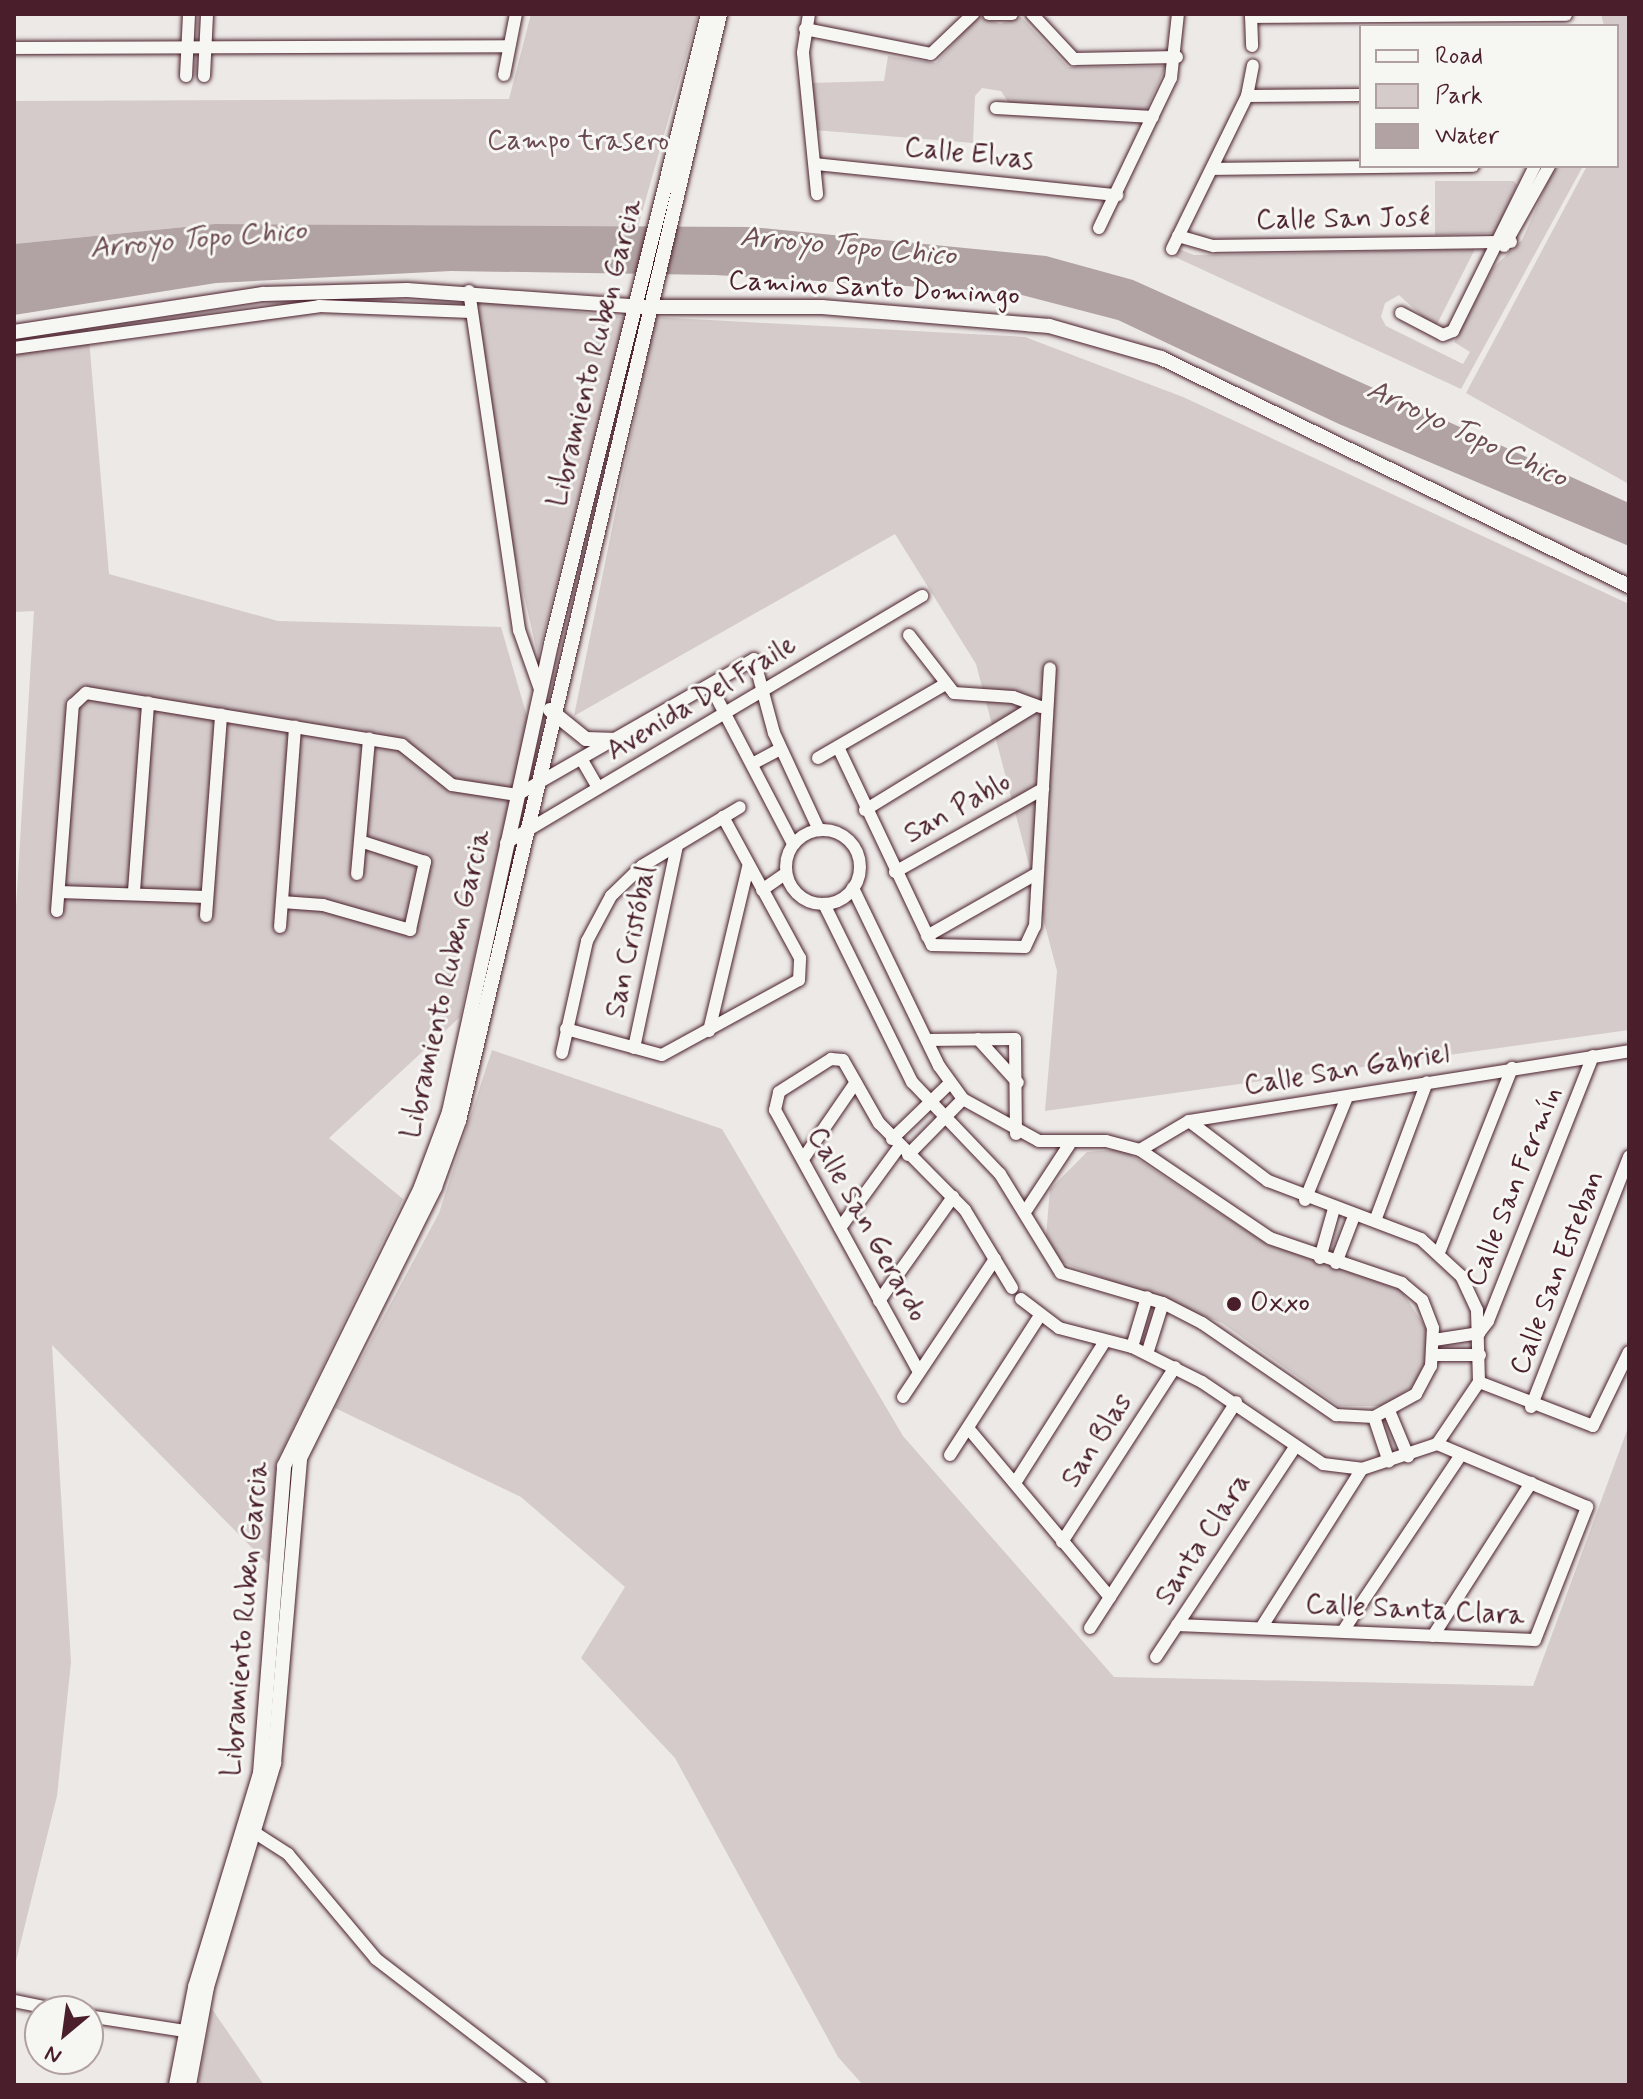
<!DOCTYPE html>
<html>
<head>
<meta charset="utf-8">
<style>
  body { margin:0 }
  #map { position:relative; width:1643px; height:2099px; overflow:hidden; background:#ece9e6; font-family:Mynerve,sans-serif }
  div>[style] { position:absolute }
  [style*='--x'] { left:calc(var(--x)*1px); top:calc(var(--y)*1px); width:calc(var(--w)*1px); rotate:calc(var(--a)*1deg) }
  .green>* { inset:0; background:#d4cbca }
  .water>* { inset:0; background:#b1a2a3 }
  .roads { filter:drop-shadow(0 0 2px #4a1f2b) drop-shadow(0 0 2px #4a1f2b) }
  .minor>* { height:12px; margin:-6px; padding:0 6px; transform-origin:6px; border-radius:6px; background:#f6f6f2 }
  .minor>.ring { margin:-6px; padding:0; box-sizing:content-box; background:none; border:12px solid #f6f6f2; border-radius:50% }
  .tertiary>* { height:14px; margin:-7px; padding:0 7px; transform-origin:7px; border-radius:7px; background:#f6f6f2 }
  .dots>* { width:22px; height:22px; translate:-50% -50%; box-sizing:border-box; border:4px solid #f6f6f2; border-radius:50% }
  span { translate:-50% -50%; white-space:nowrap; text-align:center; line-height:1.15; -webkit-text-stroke:6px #f6f6f2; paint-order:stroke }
  .park-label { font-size:28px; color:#6c4a53 }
  .street-label { font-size:28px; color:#4a1f2b }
  .poi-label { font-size:28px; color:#4a1f2b }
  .left { translate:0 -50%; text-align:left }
  .water-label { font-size:30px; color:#6e4d55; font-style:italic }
  .frame { position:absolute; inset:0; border:16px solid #4a1f2b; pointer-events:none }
  .legend { position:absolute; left:1359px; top:24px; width:260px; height:144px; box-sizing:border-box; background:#f6f6f2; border:2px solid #b1a0a2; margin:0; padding:10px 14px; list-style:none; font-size:24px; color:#4a1f2b }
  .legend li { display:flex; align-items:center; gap:16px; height:40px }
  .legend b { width:40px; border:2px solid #b1a0a2 }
  .north { position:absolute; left:24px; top:1995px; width:80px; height:80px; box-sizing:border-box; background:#f6f6f2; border:2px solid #b1a0a2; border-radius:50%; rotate:209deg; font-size:22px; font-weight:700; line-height:32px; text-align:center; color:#4a1f2b }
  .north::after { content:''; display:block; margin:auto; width:28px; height:36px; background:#4a1f2b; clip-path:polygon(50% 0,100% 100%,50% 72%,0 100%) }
</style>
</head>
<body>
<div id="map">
  <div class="green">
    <div style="clip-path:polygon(531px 14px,698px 14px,638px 227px,215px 224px,14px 244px,14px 101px,509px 99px)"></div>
    <div style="clip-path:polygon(1601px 14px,1629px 14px,1629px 484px,1466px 393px,1587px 166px,1617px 166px,1617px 26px,1604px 26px)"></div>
    <div style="clip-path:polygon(978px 16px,1000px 24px,1021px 17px,1068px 67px,1166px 66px,1145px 112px,1010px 105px,1001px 91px,982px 88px,975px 96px,973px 143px,814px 130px,810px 83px,884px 81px,888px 56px,936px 63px)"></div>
    <div style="clip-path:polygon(1555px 166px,1583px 166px,1461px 389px,1175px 257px,1179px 249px,1194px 255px,1475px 249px,1435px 328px,1399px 295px,1385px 303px,1381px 317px,1386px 326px,1463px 364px,1470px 352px,1454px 342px,1493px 268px,1522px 240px)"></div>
    <div style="clip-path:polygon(1435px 181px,1514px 181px,1517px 185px,1495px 233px,1435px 235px)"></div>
    <div style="clip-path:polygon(477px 301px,625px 317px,538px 656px,507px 522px)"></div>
    <div style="clip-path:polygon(655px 317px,1025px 337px,1183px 397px,1629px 604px,1629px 1030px,1045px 1111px,1057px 971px,976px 664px,895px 534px,574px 716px)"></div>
    <div style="clip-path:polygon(88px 327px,109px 574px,278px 621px,501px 627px,528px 720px,460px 1017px,329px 1138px,403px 1199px,277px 1461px,268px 1564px,52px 1345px,71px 1662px,57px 1796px,16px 1961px,14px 940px,34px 611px,14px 612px,14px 345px)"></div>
    <div style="clip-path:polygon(492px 1050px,722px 1129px,903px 1436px,1114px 1677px,1533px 1686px,1629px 1425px,1629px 2085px,863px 2085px,838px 2057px,675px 1758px,581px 1658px,625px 1587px,521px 1497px,335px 1408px,439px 1213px)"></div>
    <div style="clip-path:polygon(1122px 1149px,1267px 1244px,1401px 1290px,1427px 1330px,1427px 1359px,1414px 1385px,1385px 1406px,1339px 1406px,1222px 1323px,1061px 1262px,1046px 1236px,1050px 1189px,1087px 1152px)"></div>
    <div style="clip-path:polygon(212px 2009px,264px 2085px,198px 2085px)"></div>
  </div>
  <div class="water">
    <div style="clip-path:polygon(215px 224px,751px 227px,1046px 256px,1133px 280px,1629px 503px,1629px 546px,1339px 424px,1118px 320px,1010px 292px,715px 275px,451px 271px,216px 283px,14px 315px,14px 244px)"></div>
  </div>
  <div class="roads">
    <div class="minor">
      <div style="--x:809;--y:14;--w:39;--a:99"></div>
      <div style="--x:803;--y:53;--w:142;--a:84.3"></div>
      <div style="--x:989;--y:14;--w:23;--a:0"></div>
      <div style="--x:1032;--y:14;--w:62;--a:47"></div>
      <div style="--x:1074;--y:59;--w:103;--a:-1.1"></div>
      <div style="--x:1251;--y:14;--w:32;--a:88"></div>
      <div style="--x:1251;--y:17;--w:315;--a:-0.4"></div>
      <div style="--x:805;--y:29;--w:128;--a:11.2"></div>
      <div style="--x:931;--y:54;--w:58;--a:-43.6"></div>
      <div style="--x:14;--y:48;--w:495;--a:-0.2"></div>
      <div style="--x:504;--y:75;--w:62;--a:-78.9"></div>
      <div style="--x:186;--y:76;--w:62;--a:-87.2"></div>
      <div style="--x:204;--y:76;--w:62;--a:-87.2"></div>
      <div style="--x:1247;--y:96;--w:114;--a:-0.5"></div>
      <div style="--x:996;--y:108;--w:157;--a:3.3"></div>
      <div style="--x:815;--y:164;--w:304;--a:5.9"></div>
      <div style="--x:1212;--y:169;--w:261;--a:-0.7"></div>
      <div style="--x:1099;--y:228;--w:166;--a:-64.4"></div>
      <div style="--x:1171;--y:78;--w:64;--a:-83.8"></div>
      <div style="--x:1178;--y:236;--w:37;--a:16"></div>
      <div style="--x:1214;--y:246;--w:297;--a:-0.8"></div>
      <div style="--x:1504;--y:246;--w:92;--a:-60.6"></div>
      <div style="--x:1172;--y:249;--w:170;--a:-63.9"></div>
      <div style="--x:1247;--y:96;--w:31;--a:-79"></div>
      <div style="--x:469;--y:291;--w:343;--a:81.6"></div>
      <div style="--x:519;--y:630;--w:66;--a:70.5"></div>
      <div style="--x:1401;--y:313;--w:47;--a:27.6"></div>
      <div style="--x:1443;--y:335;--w:11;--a:-22"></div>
      <div style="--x:1453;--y:331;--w:184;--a:-63.6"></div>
      <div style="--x:14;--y:348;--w:308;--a:-7.8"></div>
      <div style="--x:319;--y:306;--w:152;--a:2.3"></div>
      <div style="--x:909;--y:635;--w:73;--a:52.2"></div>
      <div style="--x:954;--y:693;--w:59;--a:3.9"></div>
      <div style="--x:1013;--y:697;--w:29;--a:20"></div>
      <div style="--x:710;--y:685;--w:179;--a:62.4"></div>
      <div style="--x:838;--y:747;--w:219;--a:64.6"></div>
      <div style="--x:932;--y:945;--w:93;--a:1.2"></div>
      <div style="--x:1025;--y:947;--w:23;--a:-65"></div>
      <div style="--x:1035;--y:926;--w:258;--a:-86.7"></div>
      <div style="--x:818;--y:758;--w:143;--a:-30.1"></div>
      <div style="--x:582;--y:760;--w:32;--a:60"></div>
      <div style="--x:754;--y:763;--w:30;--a:-28"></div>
      <div style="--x:865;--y:810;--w:197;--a:-31.5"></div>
      <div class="ring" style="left:786px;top:830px;width:62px;height:62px"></div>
      <div style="--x:506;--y:843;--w:484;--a:-30.7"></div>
      <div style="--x:895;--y:872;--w:170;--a:-29.3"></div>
      <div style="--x:357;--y:874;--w:136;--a:-84.9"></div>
      <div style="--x:762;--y:890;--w:29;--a:-35"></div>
      <div style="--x:134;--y:891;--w:189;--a:-85.7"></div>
      <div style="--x:59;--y:892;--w:148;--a:1.9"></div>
      <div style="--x:282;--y:902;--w:41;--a:4.2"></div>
      <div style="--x:323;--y:905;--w:91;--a:16"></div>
      <div style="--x:410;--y:930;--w:70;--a:-77.6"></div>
      <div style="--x:425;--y:862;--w:68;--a:-162.1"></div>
      <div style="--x:824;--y:904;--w:199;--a:63.7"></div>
      <div style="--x:912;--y:1082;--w:127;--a:46.3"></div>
      <div style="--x:1000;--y:1174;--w:116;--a:58.4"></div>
      <div style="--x:1061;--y:1273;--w:106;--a:16.4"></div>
      <div style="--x:1163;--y:1303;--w:44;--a:27.1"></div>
      <div style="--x:1202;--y:1323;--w:163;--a:34.5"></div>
      <div style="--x:1336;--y:1415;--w:38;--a:3"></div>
      <div style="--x:1374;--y:1417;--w:48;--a:-28.7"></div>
      <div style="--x:1416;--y:1394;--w:32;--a:-62"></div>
      <div style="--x:1431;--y:1366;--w:38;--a:-87"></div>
      <div style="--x:1433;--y:1328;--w:30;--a:-111"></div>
      <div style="--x:1422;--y:1300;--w:26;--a:-140"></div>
      <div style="--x:1402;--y:1283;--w:139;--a:-161.2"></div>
      <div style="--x:1270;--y:1238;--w:157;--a:-145.9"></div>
      <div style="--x:1140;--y:1150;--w:35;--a:-165"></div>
      <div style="--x:1106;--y:1141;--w:67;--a:180"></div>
      <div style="--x:1039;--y:1141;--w:87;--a:-151.1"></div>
      <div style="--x:963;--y:1099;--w:41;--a:-126"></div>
      <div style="--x:939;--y:1066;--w:198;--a:-115.8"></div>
      <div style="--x:57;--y:911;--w:207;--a:-85.6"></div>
      <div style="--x:73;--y:705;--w:18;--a:-43"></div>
      <div style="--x:86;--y:693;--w:320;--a:9.3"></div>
      <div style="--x:402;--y:745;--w:64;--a:38.7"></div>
      <div style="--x:452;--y:785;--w:66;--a:8.7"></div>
      <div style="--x:517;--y:795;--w:273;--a:-29.8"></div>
      <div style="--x:754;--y:659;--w:77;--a:74.9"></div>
      <div style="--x:774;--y:733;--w:107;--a:65.1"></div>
      <div style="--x:206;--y:916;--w:202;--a:-85.7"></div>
      <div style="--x:280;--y:927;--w:201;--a:-85.7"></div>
      <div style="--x:927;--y:936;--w:125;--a:-29.6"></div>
      <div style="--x:566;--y:1029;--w:99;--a:15.2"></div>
      <div style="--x:662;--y:1055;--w:156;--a:-28.7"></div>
      <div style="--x:799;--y:980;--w:22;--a:-87"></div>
      <div style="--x:800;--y:958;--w:161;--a:-118.6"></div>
      <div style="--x:709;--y:1031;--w:169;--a:-76.6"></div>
      <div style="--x:978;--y:1039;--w:59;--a:47.7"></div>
      <div style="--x:927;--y:1040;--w:88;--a:-0.7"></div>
      <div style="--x:1015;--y:1039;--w:95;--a:89.4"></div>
      <div style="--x:634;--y:1048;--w:207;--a:-78"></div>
      <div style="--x:562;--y:1053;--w:115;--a:-77.4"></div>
      <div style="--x:587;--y:941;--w:51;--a:-61.9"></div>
      <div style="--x:611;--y:896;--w:43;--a:-44.1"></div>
      <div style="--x:642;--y:866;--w:114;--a:-31"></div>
      <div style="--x:892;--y:1139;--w:81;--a:-44"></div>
      <div style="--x:1140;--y:1150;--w:57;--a:-30.6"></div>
      <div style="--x:1189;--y:1121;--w:446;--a:-9"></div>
      <div style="--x:908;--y:1155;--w:78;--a:-45.5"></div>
      <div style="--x:803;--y:1159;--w:93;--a:-55.5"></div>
      <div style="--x:1305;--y:1200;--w:111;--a:-67.8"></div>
      <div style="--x:1027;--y:1209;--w:77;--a:-56.7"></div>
      <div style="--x:1375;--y:1221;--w:148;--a:-69.5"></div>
      <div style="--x:840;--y:1228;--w:100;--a:-53.9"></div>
      <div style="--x:1440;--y:1250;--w:196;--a:-68.4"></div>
      <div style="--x:1320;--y:1258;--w:48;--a:-74.2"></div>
      <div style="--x:1336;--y:1263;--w:50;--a:-69"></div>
      <div style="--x:1021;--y:1299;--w:48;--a:37.3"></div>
      <div style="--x:1059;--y:1328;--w:75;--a:14.6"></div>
      <div style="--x:1132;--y:1347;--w:78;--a:26.6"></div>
      <div style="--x:1202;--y:1382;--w:146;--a:34.1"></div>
      <div style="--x:1323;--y:1464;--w:39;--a:7"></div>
      <div style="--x:1362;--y:1469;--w:79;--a:-18.4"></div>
      <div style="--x:1437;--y:1444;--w:75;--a:-55.9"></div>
      <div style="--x:1479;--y:1382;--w:72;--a:-91.6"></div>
      <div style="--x:1477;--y:1310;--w:38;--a:-115"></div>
      <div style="--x:1461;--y:1276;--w:54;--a:-137.2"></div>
      <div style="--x:1421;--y:1239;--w:164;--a:-159.2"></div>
      <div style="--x:1268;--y:1181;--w:99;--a:-142.8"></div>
      <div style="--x:879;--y:1301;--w:128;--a:-54.6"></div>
      <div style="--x:1434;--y:1340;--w:46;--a:-8.8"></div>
      <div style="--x:1479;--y:1333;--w:15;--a:-53"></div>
      <div style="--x:1488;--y:1321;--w:285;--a:-68.4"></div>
      <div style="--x:1132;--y:1347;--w:52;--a:-73.3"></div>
      <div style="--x:1147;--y:1354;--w:53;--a:-72.6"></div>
      <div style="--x:1433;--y:1355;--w:47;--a:0"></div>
      <div style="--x:919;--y:1372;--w:299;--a:-118.8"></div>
      <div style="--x:775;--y:1110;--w:18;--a:-77"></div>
      <div style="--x:779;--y:1092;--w:62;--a:-32.4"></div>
      <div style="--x:831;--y:1059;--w:12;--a:5"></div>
      <div style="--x:843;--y:1060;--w:73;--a:60.3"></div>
      <div style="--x:879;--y:1123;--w:122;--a:45.3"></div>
      <div style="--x:965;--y:1210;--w:91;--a:58.9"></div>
      <div style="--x:1479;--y:1382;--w:122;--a:21.1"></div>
      <div style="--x:1593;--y:1426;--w:82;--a:-64.1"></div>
      <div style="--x:903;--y:1397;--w:166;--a:-56.3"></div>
      <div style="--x:1531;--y:1407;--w:269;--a:-68.6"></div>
      <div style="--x:1390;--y:1413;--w:47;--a:67.3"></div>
      <div style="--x:1374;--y:1417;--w:47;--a:71.6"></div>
      <div style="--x:968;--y:1428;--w:221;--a:50"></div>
      <div style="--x:950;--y:1455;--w:164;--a:-57.2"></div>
      <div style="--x:1015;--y:1483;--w:166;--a:-57.6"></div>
      <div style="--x:1062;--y:1542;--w:208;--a:-57.1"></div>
      <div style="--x:1177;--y:1625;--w:358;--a:2.4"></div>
      <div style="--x:1535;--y:1640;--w:143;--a:-68.6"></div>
      <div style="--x:1587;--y:1507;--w:163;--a:-157.2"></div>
      <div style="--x:1090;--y:1628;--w:269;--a:-57.1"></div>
      <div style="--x:1261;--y:1628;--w:188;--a:-57.6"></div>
      <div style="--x:1343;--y:1631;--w:212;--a:-56.2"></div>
      <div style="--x:1433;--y:1636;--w:182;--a:-57.4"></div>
      <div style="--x:1156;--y:1657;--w:248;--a:-56.5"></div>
      <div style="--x:246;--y:1827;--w:50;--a:32.7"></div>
      <div style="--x:288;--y:1854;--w:137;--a:50"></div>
      <div style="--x:376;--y:1959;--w:207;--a:37.5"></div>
      <div style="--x:14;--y:2001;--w:50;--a:11.5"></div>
      <div style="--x:88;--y:2016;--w:98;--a:8.8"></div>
    </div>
    <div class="tertiary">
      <div style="--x:14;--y:332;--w:252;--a:-8.7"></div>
      <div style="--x:263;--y:294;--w:144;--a:-1.6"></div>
      <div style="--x:407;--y:290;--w:240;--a:4.1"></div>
      <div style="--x:646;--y:307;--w:176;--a:0"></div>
      <div style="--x:822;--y:307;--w:228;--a:4.8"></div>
      <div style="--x:1049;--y:326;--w:116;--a:15.9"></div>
      <div style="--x:1161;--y:358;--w:521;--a:25.97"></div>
      <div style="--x:550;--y:710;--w:46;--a:38.9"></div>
      <div style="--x:586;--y:739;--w:31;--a:2"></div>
      <div style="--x:176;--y:2085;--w:100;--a:-79"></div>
      <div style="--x:195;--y:1987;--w:224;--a:-73.1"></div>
      <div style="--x:260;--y:1773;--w:308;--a:-85.5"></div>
      <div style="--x:284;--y:1466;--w:311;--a:-63.8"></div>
      <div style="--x:421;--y:1187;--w:80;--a:-69.5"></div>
      <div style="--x:449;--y:1112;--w:479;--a:-77.7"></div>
      <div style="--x:551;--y:644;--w:649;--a:-76.01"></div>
      <div style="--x:189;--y:2085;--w:100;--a:-79.6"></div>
      <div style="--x:207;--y:1987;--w:234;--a:-73.3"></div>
      <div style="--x:274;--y:1763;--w:306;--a:-85.1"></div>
      <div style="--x:300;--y:1458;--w:303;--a:-63.5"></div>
      <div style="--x:435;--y:1187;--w:70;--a:-70"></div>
      <div style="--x:459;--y:1121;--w:1137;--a:-76.73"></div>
    </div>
  </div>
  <div class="dots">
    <div style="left:1234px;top:1304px;background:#4a1f2b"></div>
  </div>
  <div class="park-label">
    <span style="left:578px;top:142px">Campo trasero</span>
  </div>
  <div class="street-label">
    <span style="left:969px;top:155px;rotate:6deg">Calle Elvas</span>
    <span style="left:1343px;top:220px;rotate:-1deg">Calle San José</span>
    <span style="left:874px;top:289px;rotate:3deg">Camino Santo Domingo</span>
    <span style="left:596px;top:353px;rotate:-76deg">Libramiento Ruben Garcia</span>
    <span style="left:702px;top:699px;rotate:-31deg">Avenida Del Fraile</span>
    <span style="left:958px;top:809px;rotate:-29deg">San Pablo</span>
    <span style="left:632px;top:942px;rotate:-78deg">San Cristóbal</span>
    <span style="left:447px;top:984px;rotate:-77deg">Libramiento Ruben Garcia</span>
    <span style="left:1347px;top:1071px;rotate:-9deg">Calle San Gabriel</span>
    <span style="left:1515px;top:1187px;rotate:-68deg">Calle San Fermín</span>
    <span style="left:866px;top:1225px;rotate:61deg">Calle San Gerardo</span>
    <span style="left:1558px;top:1273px;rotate:-69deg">Calle San Esteban</span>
    <span style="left:1098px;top:1441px;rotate:-57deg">San Blas</span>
    <span style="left:1204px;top:1540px;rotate:-57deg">Santa Clara</span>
    <span style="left:1415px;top:1611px;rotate:3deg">Calle Santa Clara</span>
    <span style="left:246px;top:1619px;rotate:-85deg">Libramiento Ruben Garcia</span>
  </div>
  <div class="poi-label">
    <span class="left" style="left:1250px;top:1304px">Oxxo</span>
  </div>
  <div class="water-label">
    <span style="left:198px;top:240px;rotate:-5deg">Arroyo Topo Chico</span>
    <span style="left:848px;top:247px;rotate:5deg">Arroyo Topo Chico</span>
    <span style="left:1467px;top:434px;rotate:25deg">Arroyo Topo Chico</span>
  </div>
  <div class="frame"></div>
  <ul class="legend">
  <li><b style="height:10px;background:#f6f6f2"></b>Road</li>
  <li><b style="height:22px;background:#d4cbca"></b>Park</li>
  <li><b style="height:22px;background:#b1a2a3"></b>Water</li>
  </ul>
  <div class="north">N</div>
</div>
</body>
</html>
